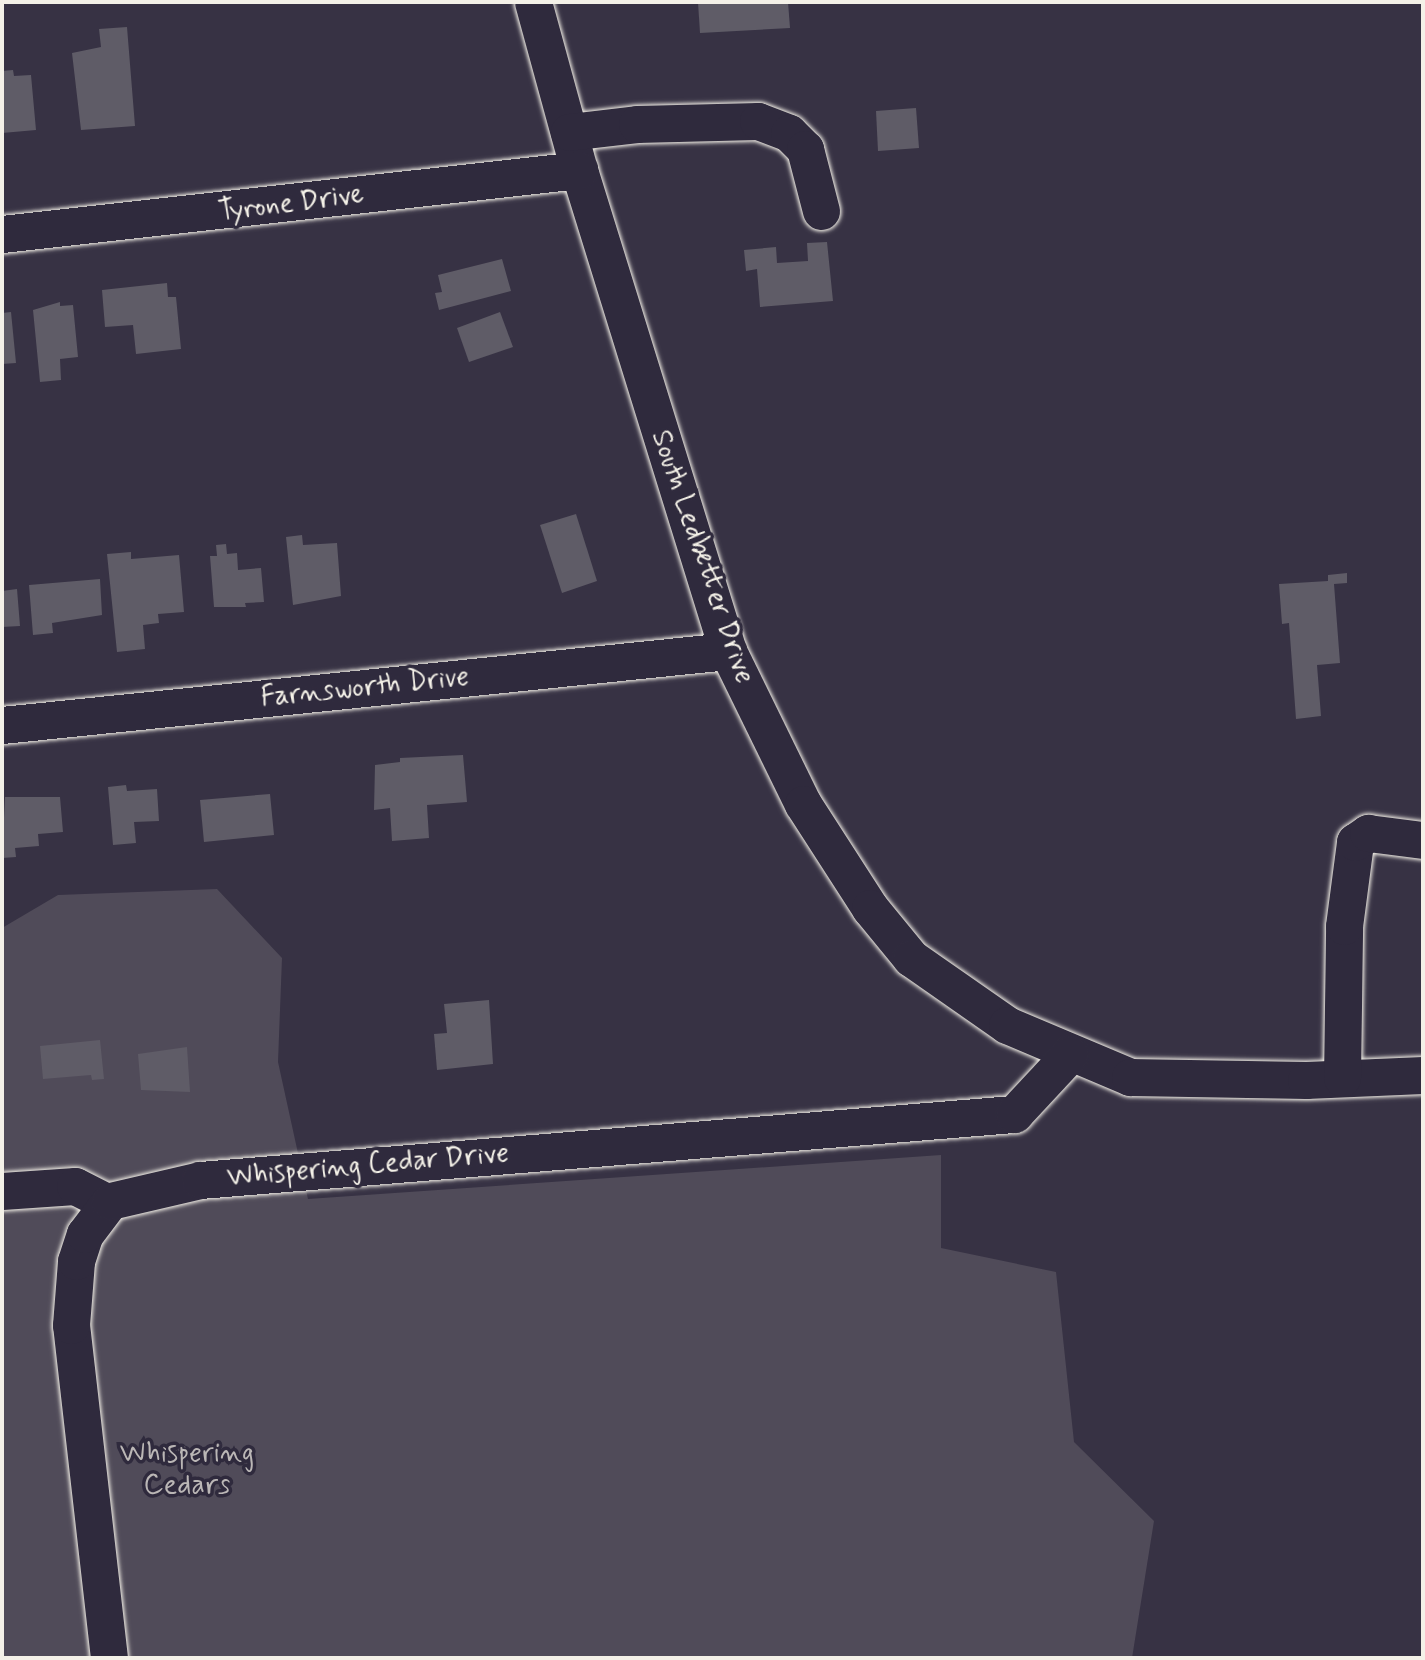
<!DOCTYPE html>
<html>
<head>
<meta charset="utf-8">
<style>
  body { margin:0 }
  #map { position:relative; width:1425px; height:1660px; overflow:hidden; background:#373244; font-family:Mynerve,sans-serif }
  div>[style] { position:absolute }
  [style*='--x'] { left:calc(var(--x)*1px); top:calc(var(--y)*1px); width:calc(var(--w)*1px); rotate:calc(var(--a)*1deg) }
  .green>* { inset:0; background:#504b59 }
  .building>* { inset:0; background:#5f5c67 }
  .roads { filter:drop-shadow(0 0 2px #f4f1e8) drop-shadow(0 0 2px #f4f1e8) }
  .minor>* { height:37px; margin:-18.5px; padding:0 18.5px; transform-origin:18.5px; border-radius:18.5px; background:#2f2a3d }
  span { translate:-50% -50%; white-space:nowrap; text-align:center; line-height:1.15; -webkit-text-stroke:7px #2f2a3d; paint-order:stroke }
  .street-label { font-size:28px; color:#f4f1e8 }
  .park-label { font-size:28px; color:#bbb7b6 }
  .frame { position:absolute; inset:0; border:4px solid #f4f1e8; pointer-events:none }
</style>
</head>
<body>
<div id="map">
  <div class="green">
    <div style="clip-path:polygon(217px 889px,282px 958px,278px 1062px,308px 1199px,941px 1155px,941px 1248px,1056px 1272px,1074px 1442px,1154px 1521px,1132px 1658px,2px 1658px,2px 928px,58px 895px)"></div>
  </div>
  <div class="building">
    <div style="clip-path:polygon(698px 2px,788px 2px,790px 28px,700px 33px)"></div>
    <div style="clip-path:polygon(127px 27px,135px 126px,81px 130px,72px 53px,101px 47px,99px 29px)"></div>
    <div style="clip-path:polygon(13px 70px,14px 76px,31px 75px,36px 130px,2px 133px,2px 71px)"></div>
    <div style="clip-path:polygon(916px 108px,919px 148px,878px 151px,876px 111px)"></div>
    <div style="clip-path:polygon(827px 242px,833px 301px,760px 307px,757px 269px,746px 271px,744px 250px,776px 247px,777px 263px,808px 261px,807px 243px)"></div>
    <div style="clip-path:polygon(502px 259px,511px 291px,439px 310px,435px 293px,442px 292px,438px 275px)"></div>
    <div style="clip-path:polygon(167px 283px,168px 297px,176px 297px,181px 349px,136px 354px,133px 325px,105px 327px,102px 290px)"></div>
    <div style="clip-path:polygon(60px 302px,60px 306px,73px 305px,78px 357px,60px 359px,61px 380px,40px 382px,33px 310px)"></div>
    <div style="clip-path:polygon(11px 312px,16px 363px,2px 364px,2px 313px)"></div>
    <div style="clip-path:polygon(500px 312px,513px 347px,469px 362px,457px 328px)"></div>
    <div style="clip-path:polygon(576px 514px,597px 581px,562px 593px,540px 525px)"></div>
    <div style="clip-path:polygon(302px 535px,303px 545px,337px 543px,341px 596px,293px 605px,286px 537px)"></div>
    <div style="clip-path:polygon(226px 544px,227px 554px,237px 553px,238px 570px,261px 568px,264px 602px,245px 603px,246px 607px,214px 607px,210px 556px,217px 556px,216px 545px)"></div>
    <div style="clip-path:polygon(131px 552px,131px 559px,179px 555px,184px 612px,158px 614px,159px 623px,143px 625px,145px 649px,117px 652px,107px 554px)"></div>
    <div style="clip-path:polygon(1347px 573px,1347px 583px,1334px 584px,1340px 663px,1317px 665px,1321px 716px,1296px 719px,1289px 623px,1282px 624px,1279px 584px,1328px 581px,1328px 575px)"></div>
    <div style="clip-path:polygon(100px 579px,102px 615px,52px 623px,53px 633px,33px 635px,29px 585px)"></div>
    <div style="clip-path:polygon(17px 589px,20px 626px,2px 627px,2px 591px)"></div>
    <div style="clip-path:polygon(463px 755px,467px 802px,427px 805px,429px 838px,392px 841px,390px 808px,374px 810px,375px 765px,400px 762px,400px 758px)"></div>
    <div style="clip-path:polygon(126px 785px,127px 791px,157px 789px,159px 821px,134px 822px,136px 843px,113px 845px,108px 787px)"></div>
    <div style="clip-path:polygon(270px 794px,274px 835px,204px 842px,200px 800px)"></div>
    <div style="clip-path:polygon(5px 797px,60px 797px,63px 832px,38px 834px,39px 846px,15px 848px,16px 857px,2px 858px)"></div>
    <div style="clip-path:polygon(489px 1000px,493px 1064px,437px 1070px,434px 1034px,447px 1033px,444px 1004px)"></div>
    <div style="clip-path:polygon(100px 1040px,104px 1079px,92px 1080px,91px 1075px,43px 1079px,40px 1046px)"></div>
    <div style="clip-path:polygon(187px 1047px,190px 1092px,141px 1090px,138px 1054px)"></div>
  </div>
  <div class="roads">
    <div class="minor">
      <div style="--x:533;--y:2;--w:174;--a:74.7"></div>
      <div style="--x:579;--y:170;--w:504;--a:72.79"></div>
      <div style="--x:728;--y:651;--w:170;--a:63.9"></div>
      <div style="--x:803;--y:804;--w:124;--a:57.2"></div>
      <div style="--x:870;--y:908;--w:65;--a:50.6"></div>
      <div style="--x:911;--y:958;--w:117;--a:34.9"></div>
      <div style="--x:1007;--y:1025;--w:134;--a:22.9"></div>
      <div style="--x:1130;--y:1077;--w:176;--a:1"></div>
      <div style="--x:1306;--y:1080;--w:117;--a:-2.4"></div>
      <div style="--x:569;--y:132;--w:68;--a:-6.7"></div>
      <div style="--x:637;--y:124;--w:121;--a:-1.4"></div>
      <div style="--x:758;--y:121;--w:33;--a:21"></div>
      <div style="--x:789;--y:133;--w:23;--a:45"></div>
      <div style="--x:805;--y:149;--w:64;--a:75.5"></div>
      <div style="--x:2;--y:234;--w:581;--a:-6.33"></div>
      <div style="--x:2;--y:725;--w:730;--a:-5.82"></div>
      <div style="--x:1342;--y:1078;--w:152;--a:-89.2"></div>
      <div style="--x:1344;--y:926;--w:85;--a:-82.5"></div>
      <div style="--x:1355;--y:842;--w:16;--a:-35"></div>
      <div style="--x:1368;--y:833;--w:55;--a:7.3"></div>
      <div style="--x:2;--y:1191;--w:73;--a:-3.9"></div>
      <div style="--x:75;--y:1186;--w:37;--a:27"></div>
      <div style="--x:109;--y:1658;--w:335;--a:-96.5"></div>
      <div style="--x:71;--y:1325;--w:64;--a:-85.5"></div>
      <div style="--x:76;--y:1261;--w:28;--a:-72"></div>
      <div style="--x:85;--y:1234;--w:41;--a:-52.9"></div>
      <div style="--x:110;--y:1201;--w:92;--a:-13.1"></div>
      <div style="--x:200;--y:1180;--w:817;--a:-4.64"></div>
      <div style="--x:1014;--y:1114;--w:82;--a:-47"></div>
    </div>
  </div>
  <div class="street-label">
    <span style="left:291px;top:204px;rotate:-7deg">Tyrone Drive</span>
    <span style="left:702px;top:557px;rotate:71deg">South Ledbetter Drive</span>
    <span style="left:365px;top:688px;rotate:-6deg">Farnsworth Drive</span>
    <span style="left:368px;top:1166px;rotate:-5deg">Whispering Cedar Drive</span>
  </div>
  <div class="park-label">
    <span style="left:187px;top:1470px">Whispering<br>Cedars</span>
  </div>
  <div class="frame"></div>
</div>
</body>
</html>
